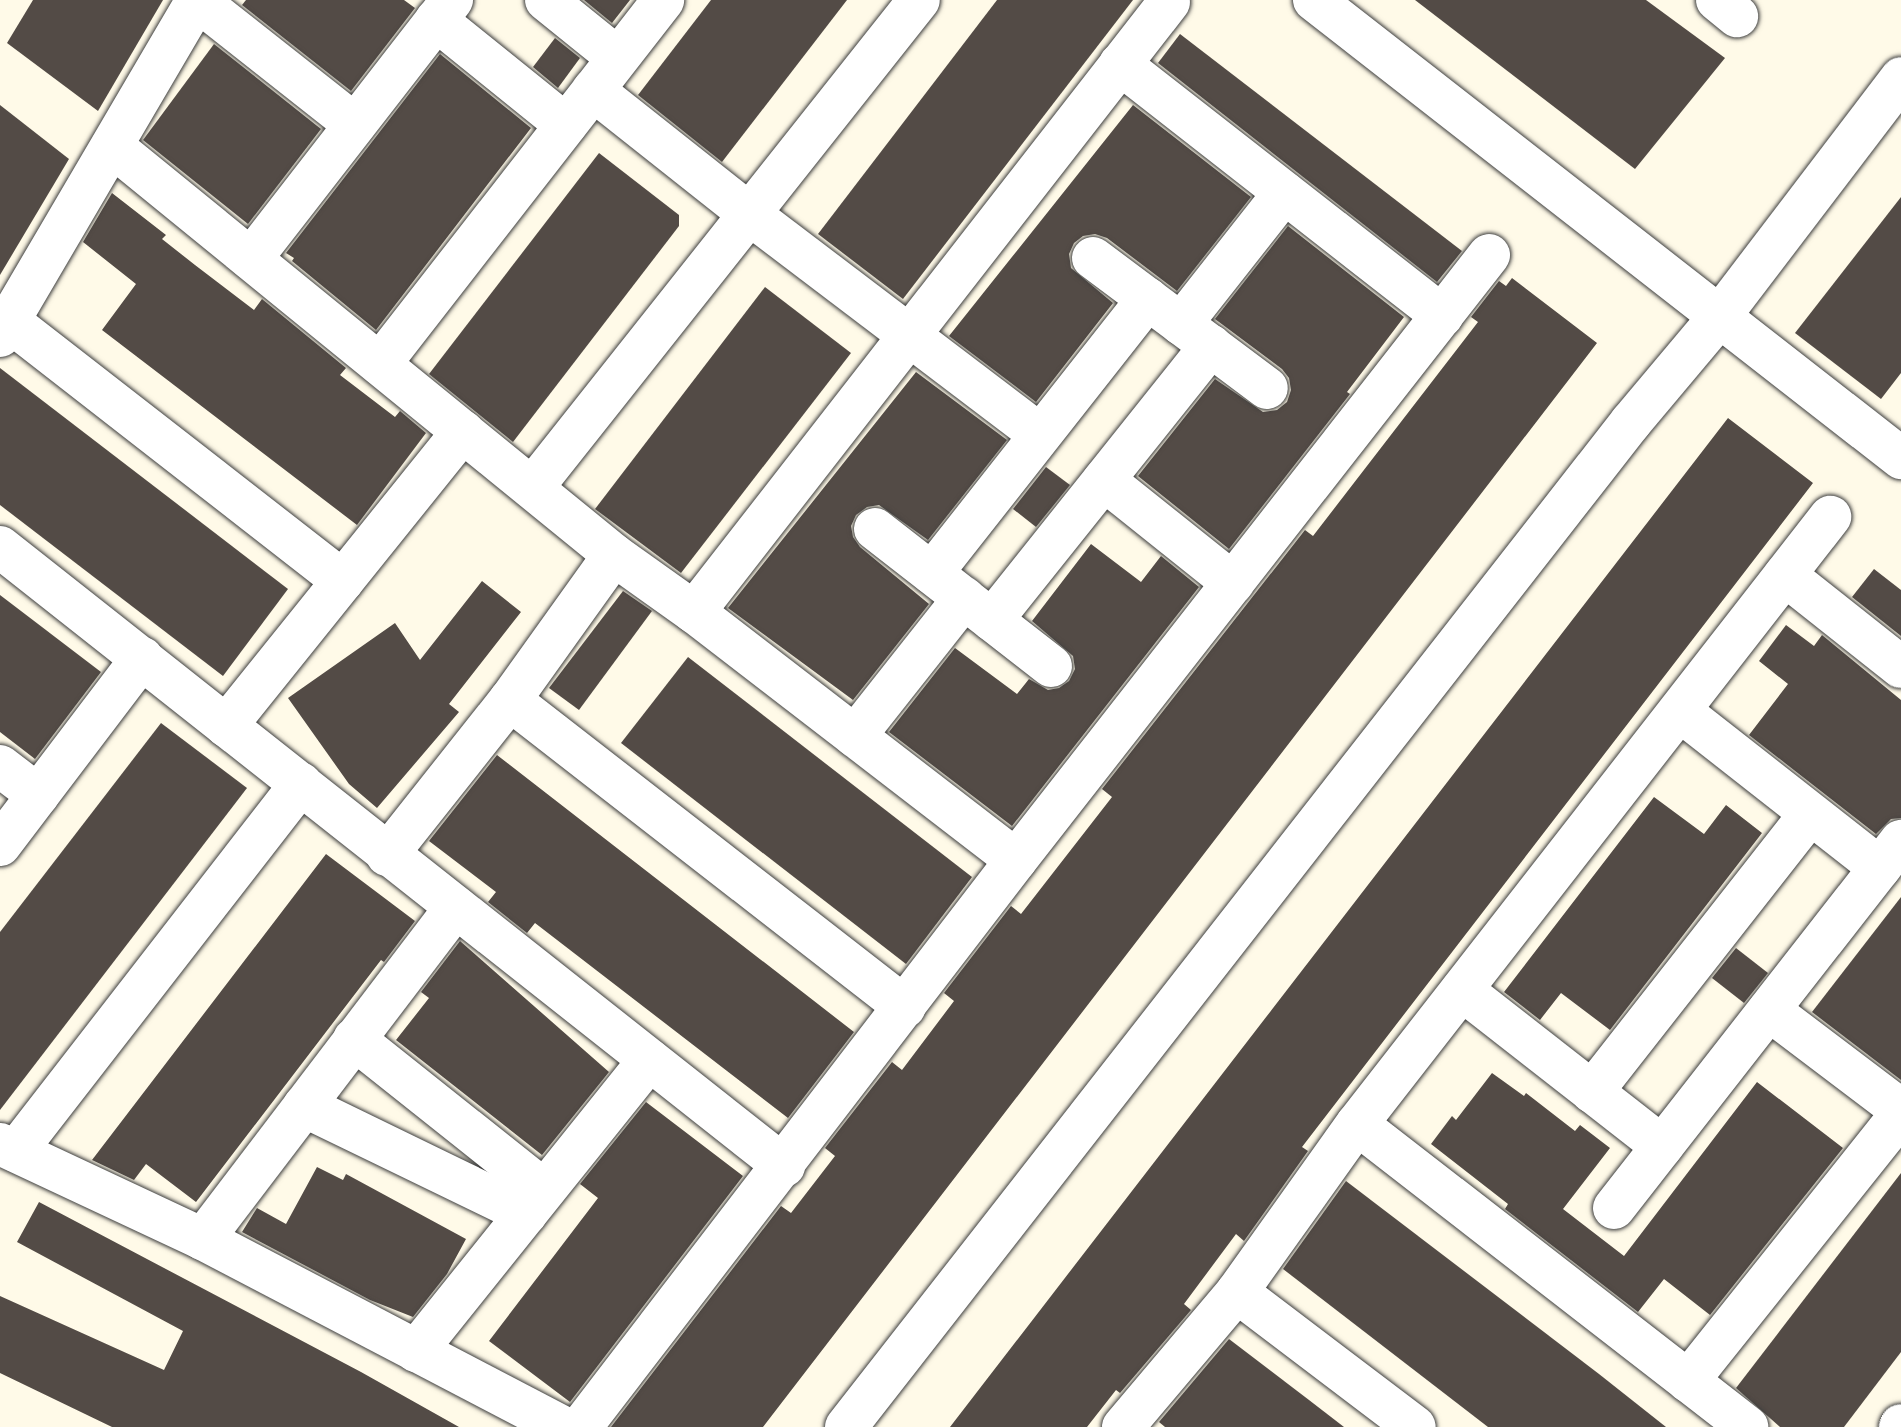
<!DOCTYPE html>
<html>
<head>
<meta charset="utf-8">
<style>
  body { margin:0 }
  #map { position:relative; width:1901px; height:1427px; overflow:hidden; background:#fffae8; font-family:"Source Serif 4",serif }
  div>[style] { position:absolute }
  [style*='--x'] { left:calc(var(--x)*1px); top:calc(var(--y)*1px); width:calc(var(--w)*1px); rotate:calc(var(--a)*1deg) }
  .building>* { inset:0; background:#534b46 }
  .roads { filter:drop-shadow(0 0 2px #3d3d3d) drop-shadow(0 0 2px #3d3d3d) }
  .minor>* { height:42px; margin:-21px; padding:0 21px; transform-origin:21px; border-radius:21px; background:#fff }
  span { translate:-50% -50%; white-space:nowrap; text-align:center; line-height:1.15; -webkit-text-stroke:8px #fff; paint-order:stroke }
</style>
</head>
<body>
<div id="map">
  <div class="building">
    <div style="clip-path:polygon(33px 0,163px 0,98px 111px,7px 43px)"></div>
    <div style="clip-path:polygon(246px 0,404px 0,415px 8px,351px 91px,242px 5px)"></div>
    <div style="clip-path:polygon(584px 0,630px 0,612px 23px)"></div>
    <div style="clip-path:polygon(711px 0,847px 0,722px 162px,638px 95px)"></div>
    <div style="clip-path:polygon(997px 0,1133px 0,903px 299px,818px 234px)"></div>
    <div style="clip-path:polygon(1415px 0,1646px 0,1725px 58px,1635px 169px)"></div>
    <div style="clip-path:polygon(1180px 34px,1462px 251px,1437px 282px,1158px 63px)"></div>
    <div style="clip-path:polygon(555px 38px,580px 58px,558px 88px,533px 67px)"></div>
    <div style="clip-path:polygon(214px 44px,321px 129px,248px 224px,143px 140px)"></div>
    <div style="clip-path:polygon(440px 54px,531px 128px,376px 330px,292px 261px,294px 258px,286px 253px)"></div>
    <div style="clip-path:polygon(0 105px,69px 159px,0 275px)"></div>
    <div style="clip-path:polygon(1133px 105px,1251px 197px,1177px 291px,1107px 238px,1095px 234px,1083px 236px,1074px 243px,1069px 254px,1071px 268px,1113px 303px,1036px 402px,949px 336px)"></div>
    <div style="clip-path:polygon(599px 153px,679px 215px,679px 226px,513px 442px,429px 374px)"></div>
    <div style="clip-path:polygon(112px 193px,166px 235px,162px 239px,195px 265px,254px 310px,262px 299px,346px 368px,340px 375px,395px 417px,400px 411px,426px 433px,357px 525px,102px 330px,136px 284px,83px 242px)"></div>
    <div style="clip-path:polygon(1901px 197px,1901px 373px,1881px 399px,1795px 333px)"></div>
    <div style="clip-path:polygon(1288px 226px,1404px 317px,1347px 392px,1350px 394px,1229px 549px,1138px 476px,1215px 379px,1263px 412px,1277px 410px,1287px 402px,1291px 390px,1289px 378px,1282px 369px,1215px 319px)"></div>
    <div style="clip-path:polygon(1512px 278px,1597px 343px,763px 1427px,611px 1427px,781px 1206px,791px 1213px,835px 1156px,825px 1148px,892px 1062px,902px 1070px,954px 1001px,944px 993px,1011px 906px,1021px 914px,1112px 797px,1102px 789px,1305px 530px,1313px 536px,1478px 322px,1471px 317px,1499px 281px,1506px 286px)"></div>
    <div style="clip-path:polygon(765px 287px,851px 353px,681px 573px,595px 509px)"></div>
    <div style="clip-path:polygon(0 368px,288px 589px,223px 676px,0 505px)"></div>
    <div style="clip-path:polygon(916px 372px,1007px 440px,928px 540px,879px 505px,867px 507px,856px 515px,851px 526px,853px 537px,860px 547px,929px 604px,853px 700px,728px 608px)"></div>
    <div style="clip-path:polygon(1728px 418px,1813px 483px,1302px 1147px,1308px 1151px,1244px 1241px,1236px 1234px,1184px 1304px,1191px 1310px,1120px 1393px,1116px 1390px,1087px 1427px,950px 1427px)"></div>
    <div style="clip-path:polygon(1046px 467px,1070px 485px,1036px 527px,1013px 509px)"></div>
    <div style="clip-path:polygon(1091px 544px,1141px 582px,1161px 556px,1199px 587px,1012px 826px,889px 732px,955px 648px,1017px 694px,1029px 679px,1048px 690px,1059px 688px,1069px 681px,1075px 669px,1073px 656px,1032px 621px)"></div>
    <div style="clip-path:polygon(1874px 569px,1901px 590px,1901px 636px,1852px 597px)"></div>
    <div style="clip-path:polygon(482px 581px,521px 612px,449px 704px,459px 712px,377px 808px,349px 784px,288px 698px,395px 623px,420px 660px)"></div>
    <div style="clip-path:polygon(623px 591px,652px 611px,579px 710px,549px 688px)"></div>
    <div style="clip-path:polygon(0 595px,101px 672px,35px 759px,0 732px)"></div>
    <div style="clip-path:polygon(1786px 625px,1814px 646px,1822px 635px,1901px 700px,1901px 818px,1891px 819px,1876px 834px,1749px 735px,1788px 684px,1759px 661px)"></div>
    <div style="clip-path:polygon(688px 657px,972px 877px,906px 964px,621px 743px)"></div>
    <div style="clip-path:polygon(161px 723px,247px 788px,0 1110px,0 932px)"></div>
    <div style="clip-path:polygon(497px 755px,854px 1032px,788px 1118px,535px 923px,527px 933px,488px 902px,496px 892px,429px 841px)"></div>
    <div style="clip-path:polygon(1654px 797px,1704px 834px,1726px 805px,1762px 833px,1610px 1030px,1561px 993px,1540px 1020px,1504px 992px)"></div>
    <div style="clip-path:polygon(326px 854px,415px 921px,384px 962px,381px 960px,196px 1202px,146px 1164px,134px 1180px,92px 1160px)"></div>
    <div style="clip-path:polygon(1901px 897px,1901px 1080px,1812px 1012px)"></div>
    <div style="clip-path:polygon(460px 941px,609px 1072px,542px 1155px,396px 1040px,429px 998px,421px 992px)"></div>
    <div style="clip-path:polygon(1736px 948px,1768px 973px,1744px 1003px,1712px 978px)"></div>
    <div style="clip-path:polygon(1492px 1073px,1524px 1096px,1526px 1093px,1575px 1131px,1580px 1125px,1610px 1148px,1563px 1209px,1624px 1256px,1757px 1082px,1843px 1148px,1710px 1315px,1664px 1279px,1638px 1312px,1505px 1209px,1508px 1204px,1431px 1144px,1452px 1116px,1456px 1120px)"></div>
    <div style="clip-path:polygon(646px 1102px,743px 1176px,570px 1402px,489px 1341px,598px 1198px,580px 1184px)"></div>
    <div style="clip-path:polygon(317px 1167px,343px 1180px,346px 1174px,466px 1239px,447px 1274px,413px 1317px,370px 1300px,242px 1232px,257px 1208px,286px 1224px)"></div>
    <div style="clip-path:polygon(1901px 1173px,1901px 1352px,1844px 1427px,1780px 1427px,1736px 1388px)"></div>
    <div style="clip-path:polygon(1346px 1181px,1599px 1374px,1666px 1427px,1488px 1427px,1283px 1269px)"></div>
    <div style="clip-path:polygon(39px 1202px,361px 1372px,459px 1427px,112px 1427px,0 1373px,0 1296px,164px 1370px,183px 1331px,17px 1242px)"></div>
    <div style="clip-path:polygon(1229px 1339px,1309px 1400px,1344px 1427px,1165px 1427px,1159px 1422px)"></div>
  </div>
  <div class="roads">
    <div class="minor">
      <div style="--x:197;--y:0;--w:201;--a:38.3"></div>
      <div style="--x:546;--y:0;--w:92;--a:38.9"></div>
      <div style="--x:1314;--y:0;--w:745;--a:37.96"></div>
      <div style="--x:1717;--y:0;--w:26;--a:39"></div>
      <div style="--x:436;--y:20;--w:167;--a:38.9"></div>
      <div style="--x:1120;--y:64;--w:409;--a:38"></div>
      <div style="--x:593;--y:90;--w:198;--a:38.4"></div>
      <div style="--x:748;--y:213;--w:365;--a:37.2"></div>
      <div style="--x:112;--y:146;--w:648;--a:39.17"></div>
      <div style="--x:614;--y:555;--w:98;--a:35.5"></div>
      <div style="--x:694;--y:612;--w:406;--a:37.6"></div>
      <div style="--x:1093;--y:258;--w:217;--a:36.8"></div>
      <div style="--x:251;--y:259;--w:328;--a:-52.2"></div>
      <div style="--x:9;--y:321;--w:423;--a:37.9"></div>
      <div style="--x:1181;--y:324;--w:167;--a:-51.8"></div>
      <div style="--x:0;--y:336;--w:389;--a:-59.6"></div>
      <div style="--x:380;--y:364;--w:461;--a:-52.1"></div>
      <div style="--x:1104;--y:480;--w:165;--a:38.6"></div>
      <div style="--x:533;--y:487;--w:621;--a:-51.6"></div>
      <div style="--x:875;--y:529;--w:223;--a:37.9"></div>
      <div style="--x:0;--y:547;--w:999;--a:38.29"></div>
      <div style="--x:932;--y:573;--w:349;--a:-51.8"></div>
      <div style="--x:1785;--y:575;--w:148;--a:38.4"></div>
      <div style="--x:694;--y:612;--w:773;--a:-52.09"></div>
      <div style="--x:992;--y:620;--w:351;--a:-51.4"></div>
      <div style="--x:510;--y:700;--w:500;--a:37.85"></div>
      <div style="--x:1680;--y:711;--w:254;--a:38.1"></div>
      <div style="--x:226;--y:726;--w:378;--a:-51.2"></div>
      <div style="--x:855;--y:736;--w:176;--a:-51.7"></div>
      <div style="--x:0;--y:766;--w:48;--a:37.3"></div>
      <div style="--x:0;--y:845;--w:235;--a:-52.8"></div>
      <div style="--x:387;--y:855;--w:198;--a:-51.6"></div>
      <div style="--x:510;--y:700;--w:178;--a:-54.4"></div>
      <div style="--x:1462;--y:990;--w:254;--a:38"></div>
      <div style="--x:1769;--y:1010;--w:166;--a:37.1"></div>
      <div style="--x:354;--y:1039;--w:243;--a:38.5"></div>
      <div style="--x:1592;--y:1092;--w:353;--a:-51.9"></div>
      <div style="--x:304;--y:1106;--w:247;--a:25.9"></div>
      <div style="--x:1357;--y:1124;--w:494;--a:37.8"></div>
      <div style="--x:0;--y:1144;--w:224;--a:25.1"></div>
      <div style="--x:203;--y:1239;--w:405;--a:27.6"></div>
      <div style="--x:16;--y:1151;--w:465;--a:-52.2"></div>
      <div style="--x:1614;--y:1208;--w:466;--a:-52"></div>
      <div style="--x:203;--y:1239;--w:417;--a:-52.7"></div>
      <div style="--x:1237;--y:1292;--w:223;--a:37.2"></div>
      <div style="--x:416;--y:1351;--w:373;--a:-51.3"></div>
      <div style="--x:1688;--y:1381;--w:342;--a:-51.4"></div>
      <div style="--x:581;--y:1427;--w:715;--a:-52.5"></div>
      <div style="--x:1016;--y:860;--w:768;--a:-51.98"></div>
      <div style="--x:846;--y:1427;--w:1275;--a:-52.01"></div>
      <div style="--x:1631;--y:422;--w:138;--a:-50"></div>
      <div style="--x:1720;--y:316;--w:299;--a:-52.7"></div>
      <div style="--x:1123;--y:1427;--w:177;--a:-49.8"></div>
      <div style="--x:1237;--y:1292;--w:206;--a:-54.5"></div>
      <div style="--x:1357;--y:1124;--w:770;--a:-52.07"></div>
      <div style="--x:1900;--y:1427;--w:2;--a:-63"></div>
    </div>
  </div>
</div>
</body>
</html>
